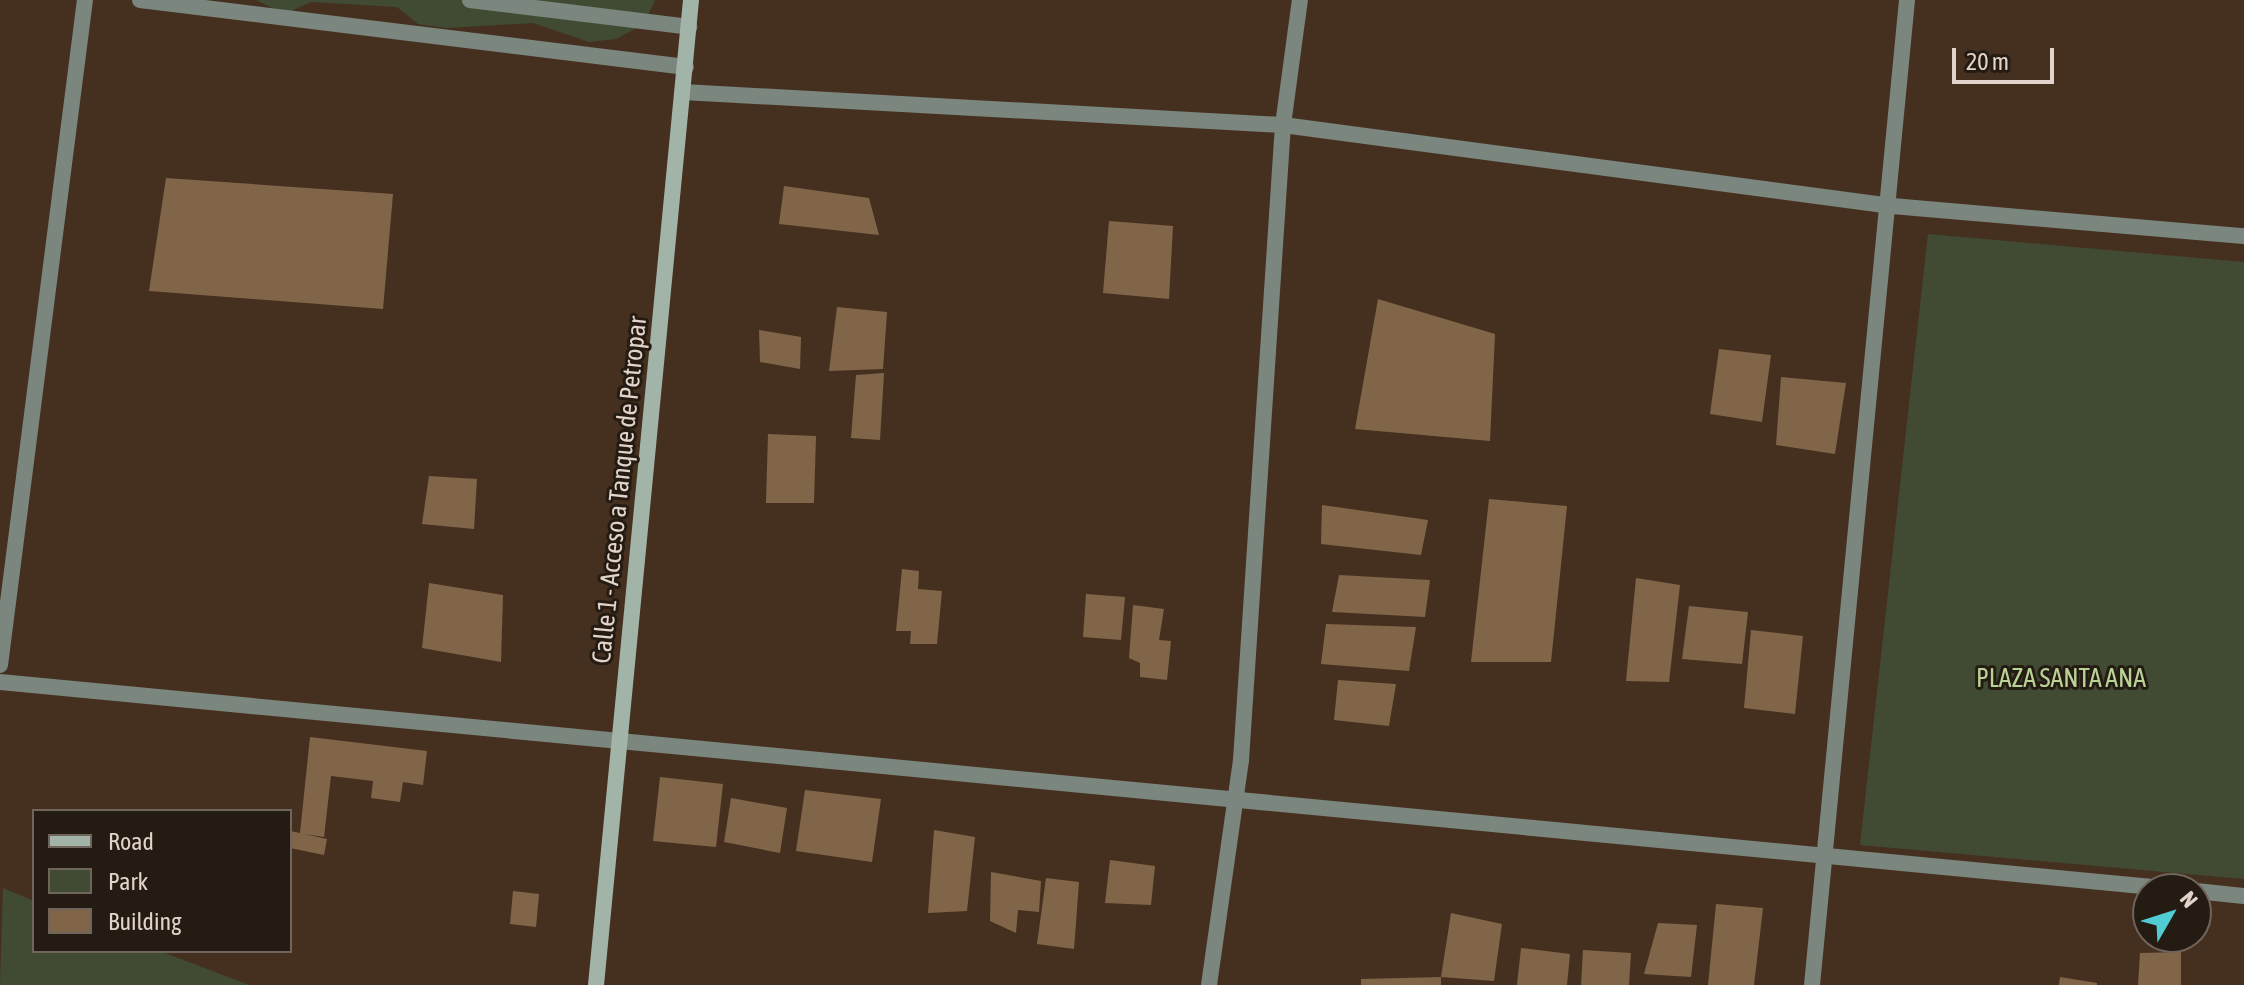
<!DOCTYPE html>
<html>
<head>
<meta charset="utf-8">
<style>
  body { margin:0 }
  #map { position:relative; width:2244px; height:985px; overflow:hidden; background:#453020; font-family:"Asap Condensed",sans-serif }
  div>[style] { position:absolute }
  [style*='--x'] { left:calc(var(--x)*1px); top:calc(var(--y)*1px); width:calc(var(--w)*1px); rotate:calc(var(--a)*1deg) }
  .green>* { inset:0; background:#414b33 }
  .building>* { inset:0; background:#816548 }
  .street>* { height:16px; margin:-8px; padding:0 8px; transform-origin:8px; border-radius:8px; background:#7b867e }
  .secondary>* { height:16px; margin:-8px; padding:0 8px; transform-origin:8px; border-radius:8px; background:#a1b4a7 }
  span { translate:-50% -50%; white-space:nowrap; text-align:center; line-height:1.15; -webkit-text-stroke:6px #241b13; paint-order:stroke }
  .street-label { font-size:26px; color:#e2d4ca }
  .park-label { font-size:26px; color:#b9d295 }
  .legend { position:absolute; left:32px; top:809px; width:260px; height:144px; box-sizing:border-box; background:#241b13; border:2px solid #70655c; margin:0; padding:10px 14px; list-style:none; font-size:24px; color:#e2d4ca }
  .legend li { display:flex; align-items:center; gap:16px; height:40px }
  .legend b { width:40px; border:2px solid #70655c }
  .north { position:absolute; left:2132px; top:873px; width:80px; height:80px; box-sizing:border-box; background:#241b13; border:2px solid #70655c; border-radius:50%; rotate:51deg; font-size:22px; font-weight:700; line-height:32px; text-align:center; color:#e2d4ca }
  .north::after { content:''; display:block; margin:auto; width:28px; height:36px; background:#51ccd3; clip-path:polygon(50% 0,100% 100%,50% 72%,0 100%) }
  .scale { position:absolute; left:1952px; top:48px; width:102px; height:36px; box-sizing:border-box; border:4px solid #e2d4ca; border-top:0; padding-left:10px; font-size:24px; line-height:28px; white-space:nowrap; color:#e2d4ca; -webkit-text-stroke:6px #241b13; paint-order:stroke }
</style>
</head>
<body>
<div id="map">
  <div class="green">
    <div style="clip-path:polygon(256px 0,655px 0,644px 24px,616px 39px,589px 42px,533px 23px,446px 28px,418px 24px,397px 7px,311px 2px,285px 14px)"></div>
    <div style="clip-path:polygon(1928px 234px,2244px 262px,2244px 879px,1860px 845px)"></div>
    <div style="clip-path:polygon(3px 888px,34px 901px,34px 951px,160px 951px,249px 985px,0 985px)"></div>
  </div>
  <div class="building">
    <div style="clip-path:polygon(166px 178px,393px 194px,383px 309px,149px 291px)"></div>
    <div style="clip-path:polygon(784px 186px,869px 198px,879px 235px,779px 224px)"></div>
    <div style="clip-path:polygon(1109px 221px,1173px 226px,1169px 299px,1103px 293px)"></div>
    <div style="clip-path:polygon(1378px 299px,1495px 334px,1490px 441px,1355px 429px)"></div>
    <div style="clip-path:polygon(837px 307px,887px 312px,883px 369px,829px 371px)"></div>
    <div style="clip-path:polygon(759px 330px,801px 337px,800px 369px,760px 362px)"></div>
    <div style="clip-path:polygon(1719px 349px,1771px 355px,1762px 422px,1710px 414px)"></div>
    <div style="clip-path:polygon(884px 373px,880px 440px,851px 438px,856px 375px)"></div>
    <div style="clip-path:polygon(1781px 377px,1846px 383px,1835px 454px,1776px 445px)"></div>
    <div style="clip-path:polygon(768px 434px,816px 436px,814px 503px,766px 503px)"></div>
    <div style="clip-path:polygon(429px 476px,477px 479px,474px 529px,422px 524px)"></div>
    <div style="clip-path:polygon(1489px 499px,1567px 506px,1551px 662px,1471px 662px)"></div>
    <div style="clip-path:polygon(1322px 505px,1428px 520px,1421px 555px,1321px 544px)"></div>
    <div style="clip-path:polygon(902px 569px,919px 571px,918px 589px,942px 591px,937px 644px,910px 644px,911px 631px,896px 631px)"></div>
    <div style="clip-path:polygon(1339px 575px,1430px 580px,1425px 617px,1332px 612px)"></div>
    <div style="clip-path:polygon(1636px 578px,1680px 585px,1669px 682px,1626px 681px)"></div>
    <div style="clip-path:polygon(429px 583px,503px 595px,501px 662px,422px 648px)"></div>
    <div style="clip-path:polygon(1086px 594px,1125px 597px,1121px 640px,1083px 637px)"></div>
    <div style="clip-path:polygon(1133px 605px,1164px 609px,1159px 640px,1171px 641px,1167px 680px,1140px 677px,1140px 663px,1129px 658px)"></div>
    <div style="clip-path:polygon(1689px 606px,1748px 612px,1742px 664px,1682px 659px)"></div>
    <div style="clip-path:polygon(1326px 624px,1416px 627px,1409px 671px,1321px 664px)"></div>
    <div style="clip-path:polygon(1751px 630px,1803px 636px,1795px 714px,1744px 708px)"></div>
    <div style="clip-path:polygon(1338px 680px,1396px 684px,1389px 726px,1334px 720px)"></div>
    <div style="clip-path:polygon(310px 737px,427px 751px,423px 785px,403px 782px,400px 802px,371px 798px,373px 781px,331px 776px,324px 837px,304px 834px,327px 839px,324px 855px,290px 848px,290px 831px,300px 833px)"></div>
    <div style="clip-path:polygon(660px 777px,723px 784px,716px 847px,653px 841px)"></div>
    <div style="clip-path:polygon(805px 790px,881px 799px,872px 862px,796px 851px)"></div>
    <div style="clip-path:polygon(731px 798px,787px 808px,780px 853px,724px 842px)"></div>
    <div style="clip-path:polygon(934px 830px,975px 837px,967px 911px,928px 913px)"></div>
    <div style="clip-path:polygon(1110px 860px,1155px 866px,1151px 905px,1105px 903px)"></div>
    <div style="clip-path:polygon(991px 872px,1041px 881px,1039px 912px,1018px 910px,1016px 933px,990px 921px)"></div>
    <div style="clip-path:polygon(1046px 878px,1079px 882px,1074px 949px,1037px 944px)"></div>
    <div style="clip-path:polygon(513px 891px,539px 894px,536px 927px,510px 924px)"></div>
    <div style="clip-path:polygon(1716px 904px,1763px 908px,1754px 985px,1708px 985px)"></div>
    <div style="clip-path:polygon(1451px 913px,1502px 924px,1494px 981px,1441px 977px)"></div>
    <div style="clip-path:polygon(1658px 923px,1697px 925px,1691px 977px,1644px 974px)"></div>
    <div style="clip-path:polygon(1521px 948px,1570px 954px,1567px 985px,1517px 985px)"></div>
    <div style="clip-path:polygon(1583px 950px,1631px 953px,1629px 985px,1581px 985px)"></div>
    <div style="clip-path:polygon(2181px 952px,2181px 985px,2138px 985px,2140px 953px)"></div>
    <div style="clip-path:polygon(1441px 977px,1441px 985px,1361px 985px,1361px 979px)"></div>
    <div style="clip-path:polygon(2060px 977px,2097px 983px,2097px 985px,2059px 985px)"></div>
  </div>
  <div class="street">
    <div style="--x:140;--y:0;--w:550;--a:7"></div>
    <div style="--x:470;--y:0;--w:221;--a:7"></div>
    <div style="--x:683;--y:92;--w:601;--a:3.15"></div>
    <div style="--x:1283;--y:125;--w:614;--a:7.58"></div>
    <div style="--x:1892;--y:206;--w:353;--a:4.9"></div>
    <div style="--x:0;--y:665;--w:670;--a:-82.72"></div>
    <div style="--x:0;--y:682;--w:2183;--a:5.44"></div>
    <div style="--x:2196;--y:891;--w:48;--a:5.9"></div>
    <div style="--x:1209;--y:985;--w:227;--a:-81.9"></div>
    <div style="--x:1241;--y:760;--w:636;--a:-86.22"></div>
    <div style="--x:1283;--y:125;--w:126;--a:-82.3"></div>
    <div style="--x:1812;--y:985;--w:990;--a:-84.49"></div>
  </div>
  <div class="secondary">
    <div style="--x:596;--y:985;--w:990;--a:-84.49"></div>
  </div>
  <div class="street-label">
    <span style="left:620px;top:490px;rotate:-84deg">Calle 1 - Acceso a Tanque de Petropar</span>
  </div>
  <div class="park-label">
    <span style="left:2061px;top:679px">PLAZA SANTA ANA</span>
  </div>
  <ul class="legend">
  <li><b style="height:10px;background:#a1b4a7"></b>Road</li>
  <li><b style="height:22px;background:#414b33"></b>Park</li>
  <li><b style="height:22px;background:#816548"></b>Building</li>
  </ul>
  <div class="north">N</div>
  <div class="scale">20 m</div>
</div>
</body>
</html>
